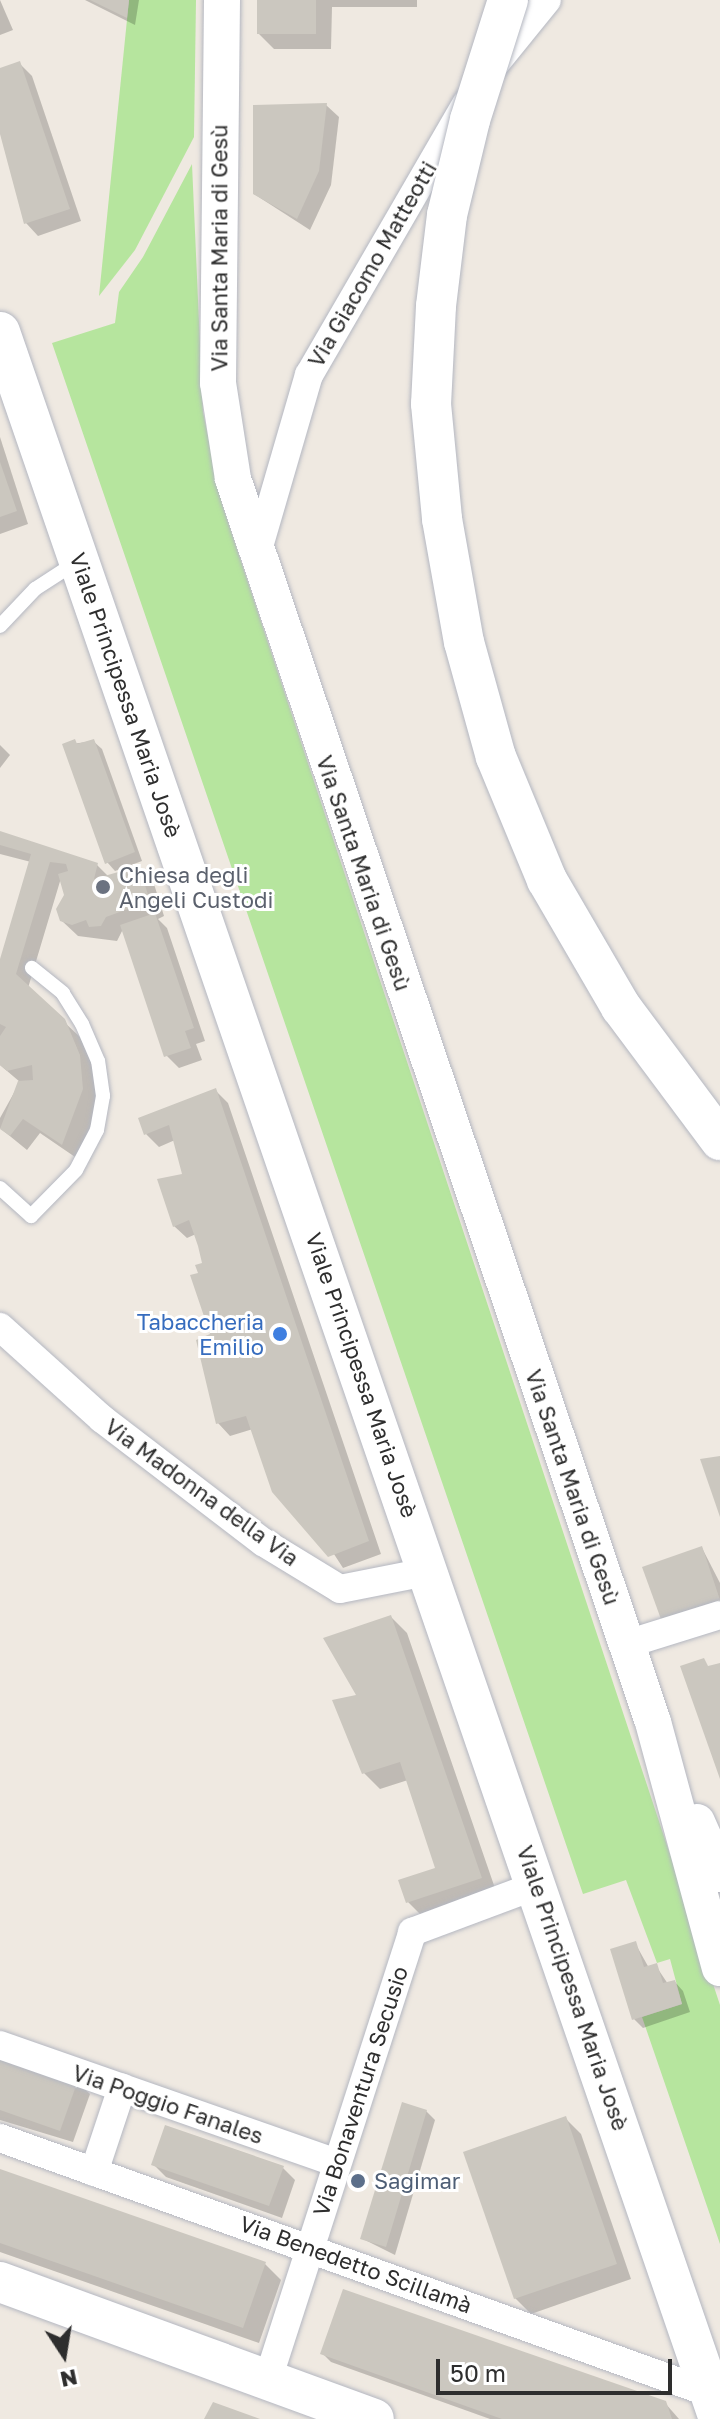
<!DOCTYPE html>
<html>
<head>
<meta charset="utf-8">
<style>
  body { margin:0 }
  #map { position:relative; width:720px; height:2419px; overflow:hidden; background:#efe9e1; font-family:"Golos Text",sans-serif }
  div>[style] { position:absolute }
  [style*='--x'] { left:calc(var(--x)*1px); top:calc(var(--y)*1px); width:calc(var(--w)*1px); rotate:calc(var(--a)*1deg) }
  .green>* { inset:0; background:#b6e59e }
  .shadow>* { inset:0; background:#0003 }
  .building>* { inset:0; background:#cbc7bf }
  .roads { filter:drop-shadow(0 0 2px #b4b7c1) drop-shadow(0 0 2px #b4b7c1) }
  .service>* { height:14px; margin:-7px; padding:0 7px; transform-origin:7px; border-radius:7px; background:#fff }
  .minor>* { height:28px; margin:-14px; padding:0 14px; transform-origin:14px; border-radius:14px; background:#fff }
  .tertiary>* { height:36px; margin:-18px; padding:0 18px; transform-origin:18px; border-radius:18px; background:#fff }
  .secondary>* { height:40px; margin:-20px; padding:0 20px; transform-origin:20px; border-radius:20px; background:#fff }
  .bridges { filter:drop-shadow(0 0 2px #b4b7c1) drop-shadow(0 0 2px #b4b7c1) }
  .secondary-bridge>* { height:40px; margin:-20px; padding:0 20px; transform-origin:20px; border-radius:20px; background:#fff }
  .dots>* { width:22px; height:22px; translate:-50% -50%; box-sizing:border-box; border:4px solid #fff; border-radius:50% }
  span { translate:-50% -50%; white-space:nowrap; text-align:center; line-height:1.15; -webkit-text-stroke:6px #fff; paint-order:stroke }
  .street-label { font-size:22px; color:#2e2e2e }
  .worship-label { font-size:22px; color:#5b616d }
  .left { translate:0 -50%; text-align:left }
  .shop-label { font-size:22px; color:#366cbe }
  .right { translate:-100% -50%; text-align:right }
  .service-label { font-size:22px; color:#4e5e75 }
  .north { position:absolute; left:24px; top:2315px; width:80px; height:80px; -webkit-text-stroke:6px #fff; paint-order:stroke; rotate:168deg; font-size:22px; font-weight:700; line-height:32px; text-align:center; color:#2e2e2e }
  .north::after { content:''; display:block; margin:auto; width:28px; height:36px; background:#2e2e2e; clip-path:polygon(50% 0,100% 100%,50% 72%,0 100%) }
  .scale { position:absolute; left:436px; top:2359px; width:236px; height:36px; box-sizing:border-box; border:4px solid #2e2e2e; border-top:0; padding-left:10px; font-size:24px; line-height:28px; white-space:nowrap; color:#2e2e2e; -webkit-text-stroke:6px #fff; paint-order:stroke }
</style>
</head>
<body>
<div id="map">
  <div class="green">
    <div style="clip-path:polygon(129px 0,196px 0,194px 137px,135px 250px,99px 296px)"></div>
    <div style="clip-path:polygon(192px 164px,203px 412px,222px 504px,720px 2005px,720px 2244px,642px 2017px,682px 2004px,670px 1959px,657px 1963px,626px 1880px,583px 1894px,52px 343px,115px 323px,119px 292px,143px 257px)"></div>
  </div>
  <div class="shadow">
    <div style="clip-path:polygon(0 0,13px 30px,0 35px)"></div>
    <div style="clip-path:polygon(85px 0,139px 0,135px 25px)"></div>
    <div style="clip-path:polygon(259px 0,417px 0,417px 7px,332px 7px,331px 49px,274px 49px,258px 33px)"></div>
    <div style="clip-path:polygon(20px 64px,32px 76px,81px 221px,38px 236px,26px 223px,0 131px,0 70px)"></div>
    <div style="clip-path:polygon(326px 105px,339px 117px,331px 185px,310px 230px,254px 194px)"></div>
    <div style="clip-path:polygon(0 437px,28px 524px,0 534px)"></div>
    <div style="clip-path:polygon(93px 741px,102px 749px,142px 861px,115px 871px,107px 862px,65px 745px)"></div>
    <div style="clip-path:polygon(0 745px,10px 755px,0 768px)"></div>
    <div style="clip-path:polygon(0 833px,97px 865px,109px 877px,139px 868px,154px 884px,164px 916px,158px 919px,167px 928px,205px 1041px,196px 1044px,202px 1060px,179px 1068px,166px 1055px,123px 929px,117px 941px,78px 936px,61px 920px,66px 895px,61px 878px,28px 988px,80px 1037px,95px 1072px,98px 1106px,78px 1159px,40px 1133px,27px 1150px,0 1128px,0 1118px,20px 1082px,0 1065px,0 966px,31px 862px,0 854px)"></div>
    <div style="clip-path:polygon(215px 1090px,228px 1103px,381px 1554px,343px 1568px,253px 1429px,230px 1436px,218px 1423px,214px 1335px,200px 1274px,204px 1264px,196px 1234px,187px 1238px,174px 1226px,184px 1176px,175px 1140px,159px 1147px,146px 1134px)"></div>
    <div style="clip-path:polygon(702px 1548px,720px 1583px,720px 1612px,672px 1629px)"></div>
    <div style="clip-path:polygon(391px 1617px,407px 1633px,497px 1894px,424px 1918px,408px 1902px,438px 1869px,408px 1780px,380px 1789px,364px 1773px,359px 1696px)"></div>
    <div style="clip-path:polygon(635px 1943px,649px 1968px,656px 1966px,668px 1984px,675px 1982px,683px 1991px,690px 2012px,643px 2028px,634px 2019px)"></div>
    <div style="clip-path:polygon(0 2054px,77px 2082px,90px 2094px,73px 2142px,0 2120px)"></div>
    <div style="clip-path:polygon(426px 2111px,435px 2120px,395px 2255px,363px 2239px)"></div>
    <div style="clip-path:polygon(565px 2118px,581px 2134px,631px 2279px,531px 2314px,515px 2298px)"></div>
    <div style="clip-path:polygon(153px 2164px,283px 2168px,295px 2180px,282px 2218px,166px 2177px)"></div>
    <div style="clip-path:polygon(0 2171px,265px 2264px,281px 2280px,259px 2343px,0 2252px)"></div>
    <div style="clip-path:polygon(322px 2353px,665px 2403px,679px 2419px,490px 2419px,331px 2362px)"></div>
  </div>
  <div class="building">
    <div style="clip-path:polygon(90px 0,129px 0,127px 18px)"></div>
    <div style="clip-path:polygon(257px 0,316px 0,316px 34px,257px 34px)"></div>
    <div style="clip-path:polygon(20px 61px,70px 209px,24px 224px,0 134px,0 68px)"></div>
    <div style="clip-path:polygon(327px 103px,319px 171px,297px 219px,253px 194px,253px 105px)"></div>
    <div style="clip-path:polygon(0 462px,17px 511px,0 517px)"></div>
    <div style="clip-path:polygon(75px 739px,77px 744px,94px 739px,135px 852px,105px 864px,62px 744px)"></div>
    <div style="clip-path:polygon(0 831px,98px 863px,94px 879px,139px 866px,150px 901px,106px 917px,101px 926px,89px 927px,86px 920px,72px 925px,60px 921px,56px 909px,64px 895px,58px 874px,68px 871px,66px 864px,50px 862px,16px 974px,65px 1019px,80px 1055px,83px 1089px,62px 1145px,23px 1119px,10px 1136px,0 1129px,18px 1081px,33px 1080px,32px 1065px,7px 1071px,0 1065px,0 1036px,6px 1027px,0 1024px,0 959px,31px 854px,0 845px)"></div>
    <div style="clip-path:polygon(155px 913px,194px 1028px,185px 1031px,191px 1048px,164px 1057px,120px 925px)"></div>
    <div style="clip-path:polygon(216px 1088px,369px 1541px,328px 1557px,272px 1492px,246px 1416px,216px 1424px,196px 1340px,210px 1334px,190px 1275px,198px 1273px,195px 1265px,202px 1263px,198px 1246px,189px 1220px,173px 1227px,157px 1179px,182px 1174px,169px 1125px,144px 1135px,138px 1118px)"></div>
    <div style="clip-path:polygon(720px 1456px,720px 1517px,700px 1459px)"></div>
    <div style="clip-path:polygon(702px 1546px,720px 1600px,662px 1622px,642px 1567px)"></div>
    <div style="clip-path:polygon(391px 1615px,482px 1878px,406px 1903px,398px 1880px,435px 1868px,400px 1762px,362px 1774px,332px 1700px,356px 1695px,323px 1638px)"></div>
    <div style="clip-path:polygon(704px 1658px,708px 1666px,720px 1663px,720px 1779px,680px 1666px)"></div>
    <div style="clip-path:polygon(636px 1941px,644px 1967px,657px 1963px,663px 1983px,675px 1980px,682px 2004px,632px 2020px,610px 1949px)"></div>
    <div style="clip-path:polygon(0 2052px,78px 2080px,60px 2131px,0 2110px)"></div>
    <div style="clip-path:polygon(402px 2102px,427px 2110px,386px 2247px,360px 2239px)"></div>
    <div style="clip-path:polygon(566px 2116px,617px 2264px,514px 2299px,463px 2152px)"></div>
    <div style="clip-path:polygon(165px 2125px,284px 2166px,269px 2206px,151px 2165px)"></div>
    <div style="clip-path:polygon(0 2169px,266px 2262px,243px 2328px,0 2243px)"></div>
    <div style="clip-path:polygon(343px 2289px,666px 2401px,672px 2419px,502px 2419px,320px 2354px)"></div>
    <div style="clip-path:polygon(213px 2402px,260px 2419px,204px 2419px)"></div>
  </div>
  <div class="roads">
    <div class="service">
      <div style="--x:0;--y:626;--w:51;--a:-46.6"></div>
      <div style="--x:35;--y:589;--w:48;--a:-33"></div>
      <div style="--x:0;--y:1188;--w:42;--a:42.1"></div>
      <div style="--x:31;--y:1216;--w:64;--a:-45.6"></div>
      <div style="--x:76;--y:1170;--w:45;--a:-62.3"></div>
      <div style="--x:97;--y:1130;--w:35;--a:-80"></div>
      <div style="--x:103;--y:1096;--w:35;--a:-98"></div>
      <div style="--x:98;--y:1061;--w:40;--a:-113.4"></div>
      <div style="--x:82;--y:1024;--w:36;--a:-122"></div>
      <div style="--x:63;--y:993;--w:40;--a:-141"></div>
    </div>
    <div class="minor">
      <div style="--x:495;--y:64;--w:82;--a:-50.9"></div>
      <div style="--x:256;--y:557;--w:190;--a:-73.8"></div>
      <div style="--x:309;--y:375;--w:313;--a:-59.9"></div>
      <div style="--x:0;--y:1327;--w:137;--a:42"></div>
      <div style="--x:102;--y:1419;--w:203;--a:37.4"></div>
      <div style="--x:263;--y:1542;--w:90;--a:31.4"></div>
      <div style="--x:340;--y:1589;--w:93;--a:-11.2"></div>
      <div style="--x:627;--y:1644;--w:97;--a:-17.3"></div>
      <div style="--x:0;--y:2045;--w:357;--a:19.3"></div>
      <div style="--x:0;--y:2138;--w:754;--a:19.76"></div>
      <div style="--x:94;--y:2172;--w:89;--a:-71.6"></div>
      <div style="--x:268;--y:2379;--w:470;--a:-72.1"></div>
      <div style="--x:412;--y:1932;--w:134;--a:-20.5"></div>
    </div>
    <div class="tertiary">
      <div style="--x:222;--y:0;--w:383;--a:90.6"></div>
      <div style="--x:218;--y:383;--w:97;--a:81.1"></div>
      <div style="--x:233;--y:479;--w:1312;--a:71.33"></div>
      <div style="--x:653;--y:1722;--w:255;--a:74.8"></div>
      <div style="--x:697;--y:1822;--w:57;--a:66.1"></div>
    </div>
    <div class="secondary">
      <div style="--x:0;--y:332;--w:2207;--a:70.99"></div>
      <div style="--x:0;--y:2282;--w:398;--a:20.1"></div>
    </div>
  </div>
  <div class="bridges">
    <div class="secondary-bridge">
      <div style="--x:508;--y:0;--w:126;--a:107.6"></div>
      <div style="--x:470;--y:120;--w:98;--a:103.6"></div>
      <div style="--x:447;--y:215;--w:92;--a:96.9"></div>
      <div style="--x:436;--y:306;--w:98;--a:92.9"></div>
      <div style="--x:431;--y:404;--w:116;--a:84.5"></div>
      <div style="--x:442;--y:519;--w:125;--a:79.9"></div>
      <div style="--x:464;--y:642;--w:119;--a:74.5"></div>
      <div style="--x:496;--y:757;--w:133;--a:67.5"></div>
      <div style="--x:547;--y:880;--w:147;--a:59.8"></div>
      <div style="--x:621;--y:1007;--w:166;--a:53.3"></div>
    </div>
  </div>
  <div class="dots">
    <div style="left:103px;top:887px;background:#6b7280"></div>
    <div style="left:280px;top:1334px;background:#3f7fe0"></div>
    <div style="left:358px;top:2181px;background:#5c6f8a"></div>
  </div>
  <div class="street-label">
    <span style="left:219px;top:248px;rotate:-90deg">Via Santa Maria di Gesù</span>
    <span style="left:372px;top:264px;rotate:-60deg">Via Giacomo Matteotti</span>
    <span style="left:126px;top:695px;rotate:71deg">Viale Principessa Maria Josè</span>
    <span style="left:364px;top:873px;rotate:71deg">Via Santa Maria di Gesù</span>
    <span style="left:362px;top:1375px;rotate:71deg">Viale Principessa Maria Josè</span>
    <span style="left:573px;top:1487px;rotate:71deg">Via Santa Maria di Gesù</span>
    <span style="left:202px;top:1492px;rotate:36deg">Via Madonna della Via</span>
    <span style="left:573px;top:1988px;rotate:71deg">Viale Principessa Maria Josè</span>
    <span style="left:360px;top:2091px;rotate:-72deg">Via Bonaventura Secusio</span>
    <span style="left:168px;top:2104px;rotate:19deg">Via Poggio Fanales</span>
    <span style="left:356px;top:2264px;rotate:20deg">Via Benedetto Scillamà</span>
  </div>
  <div class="worship-label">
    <span class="left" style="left:119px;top:887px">Chiesa degli<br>Angeli Custodi</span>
  </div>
  <div class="shop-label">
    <span class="right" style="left:264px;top:1334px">Tabaccheria<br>Emilio</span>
  </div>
  <div class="service-label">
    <span class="left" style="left:374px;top:2181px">Sagimar</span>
  </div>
  <div class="north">N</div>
  <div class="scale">50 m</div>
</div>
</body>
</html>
